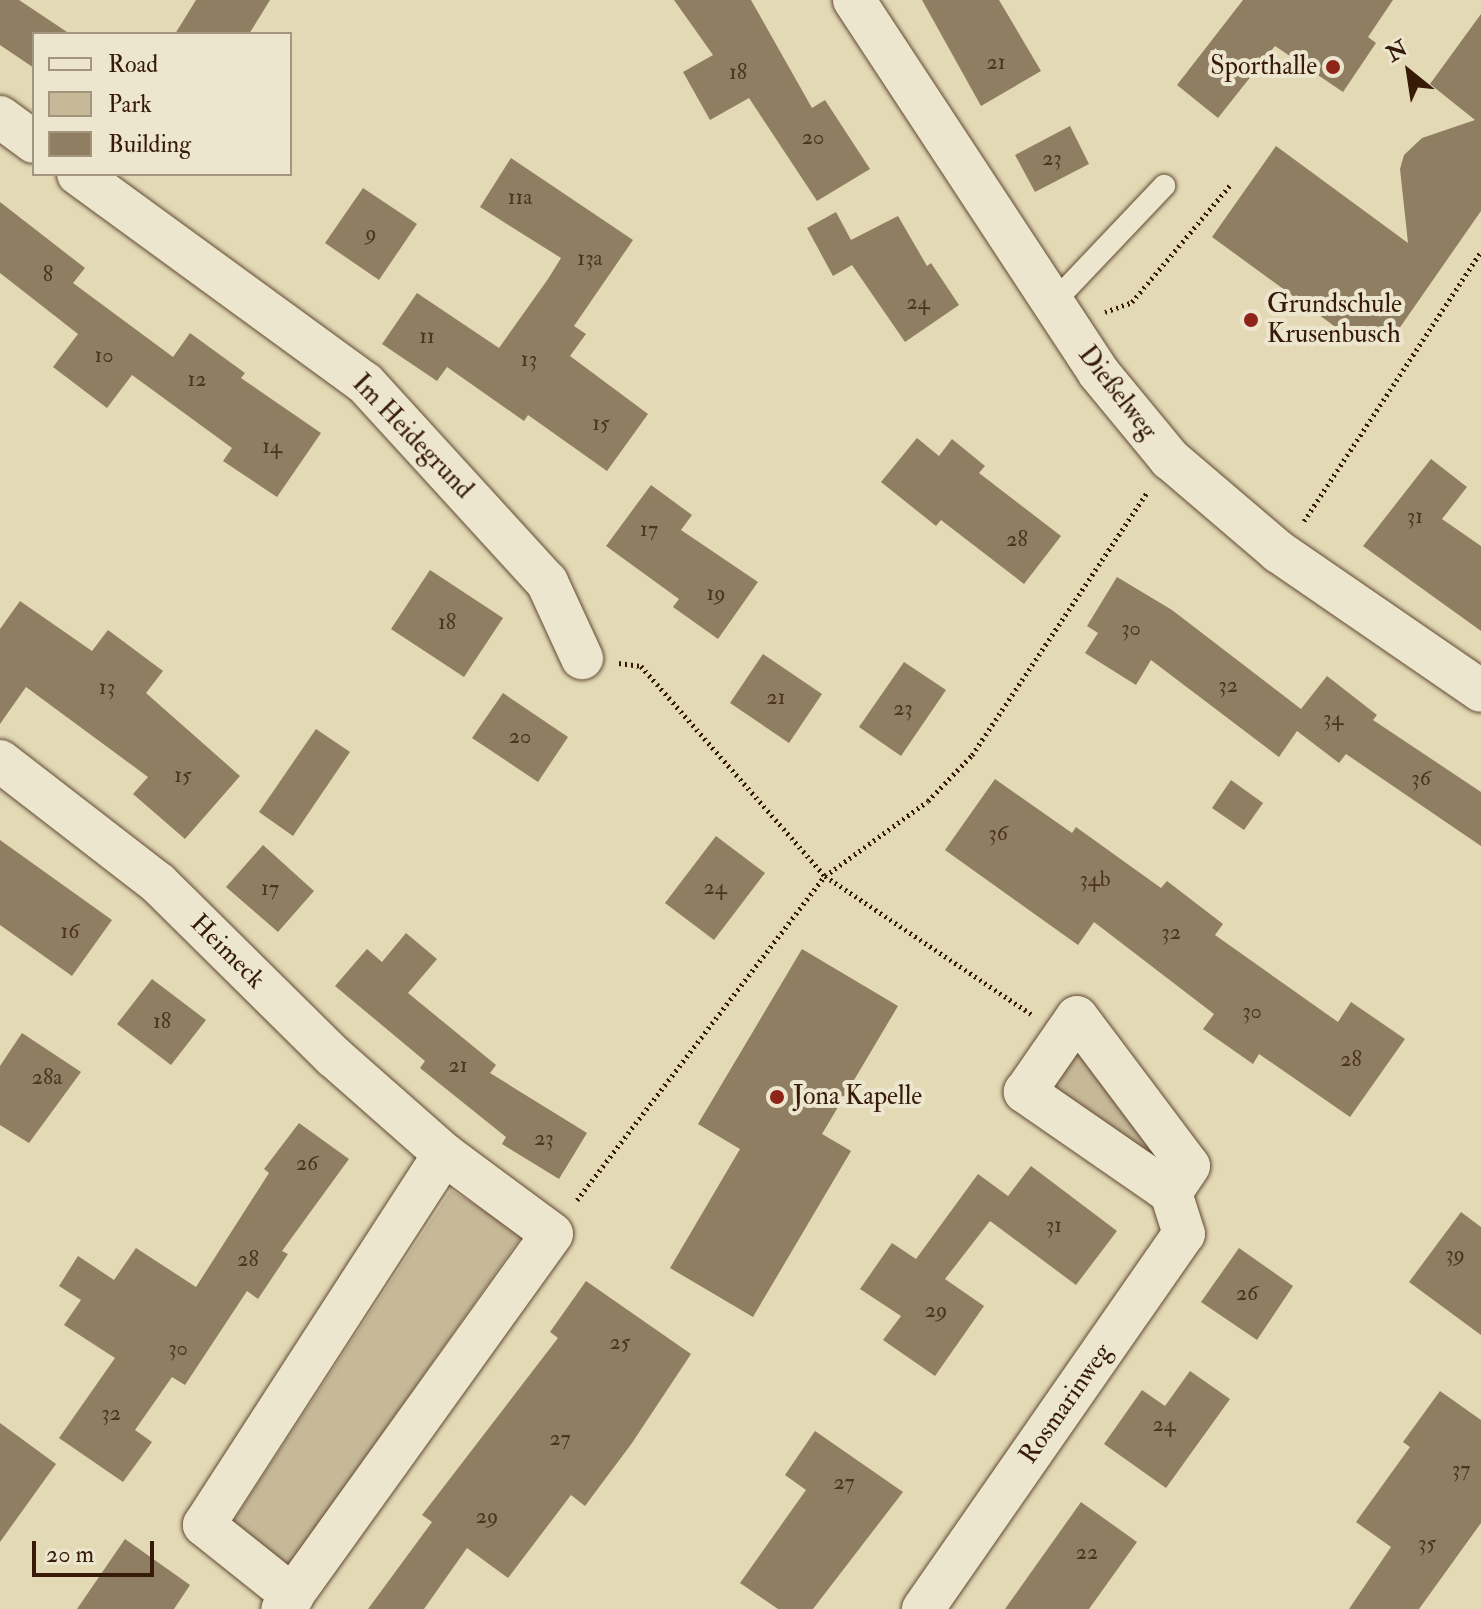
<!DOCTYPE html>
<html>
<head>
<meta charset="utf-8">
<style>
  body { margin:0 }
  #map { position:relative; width:1481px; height:1609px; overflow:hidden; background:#e3d9b5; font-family:"IM FELL Double Pica",serif }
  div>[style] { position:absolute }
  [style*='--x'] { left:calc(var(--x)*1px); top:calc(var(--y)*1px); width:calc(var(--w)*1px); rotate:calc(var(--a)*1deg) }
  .green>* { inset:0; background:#c6b998 }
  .building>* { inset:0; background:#907e62 }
  .path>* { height:5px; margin-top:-2.5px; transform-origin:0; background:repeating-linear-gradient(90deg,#371b08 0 2px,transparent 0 6px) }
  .roads { filter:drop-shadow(0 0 2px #624a33) drop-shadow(0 0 2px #624a33) }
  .service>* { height:22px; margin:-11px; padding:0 11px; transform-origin:11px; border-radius:11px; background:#ede6cf }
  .minor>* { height:42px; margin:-21px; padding:0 21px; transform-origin:21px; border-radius:21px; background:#ede6cf }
  .dots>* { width:22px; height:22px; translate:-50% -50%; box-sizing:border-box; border:4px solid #ede6cf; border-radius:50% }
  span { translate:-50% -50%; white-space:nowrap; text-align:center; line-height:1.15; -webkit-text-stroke:8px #ede6cf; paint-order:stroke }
  .number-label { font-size:22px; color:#4d341e }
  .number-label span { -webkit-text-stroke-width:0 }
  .poi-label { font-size:26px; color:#371b08 }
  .right { translate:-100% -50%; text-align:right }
  .left { translate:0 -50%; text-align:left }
  .street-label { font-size:26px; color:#371b08 }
  .legend { position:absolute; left:32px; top:32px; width:260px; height:144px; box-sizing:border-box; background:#ede6cf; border:2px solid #a4957f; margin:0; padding:10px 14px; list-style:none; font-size:24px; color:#371b08 }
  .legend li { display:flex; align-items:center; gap:16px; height:40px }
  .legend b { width:40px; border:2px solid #a4957f }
  .north { position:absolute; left:1369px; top:32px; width:80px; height:80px; -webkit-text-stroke:6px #ede6cf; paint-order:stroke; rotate:330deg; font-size:22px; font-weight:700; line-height:32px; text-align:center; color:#371b08 }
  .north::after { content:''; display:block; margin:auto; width:28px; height:36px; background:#371b08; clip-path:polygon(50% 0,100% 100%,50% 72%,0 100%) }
  .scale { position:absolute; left:32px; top:1541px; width:122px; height:36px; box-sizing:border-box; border:4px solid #371b08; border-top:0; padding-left:10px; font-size:24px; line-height:28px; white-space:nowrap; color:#371b08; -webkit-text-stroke:6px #ede6cf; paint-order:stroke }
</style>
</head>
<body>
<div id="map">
  <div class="green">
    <div style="clip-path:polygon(1077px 1017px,1189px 1166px,1171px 1193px,1025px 1092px)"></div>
    <div style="clip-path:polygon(451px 1190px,523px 1234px,286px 1570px,230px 1526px)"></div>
  </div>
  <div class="building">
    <div style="clip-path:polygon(0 0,19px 0,70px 34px,34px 34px,34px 68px,0 45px)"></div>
    <div style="clip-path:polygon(196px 0,270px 0,249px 34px,175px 34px)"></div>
    <div style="clip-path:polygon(674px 0,751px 0,812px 108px,825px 100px,870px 169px,817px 201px,749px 98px,710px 120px,683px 72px,713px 55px)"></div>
    <div style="clip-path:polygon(922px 0,999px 0,1041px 71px,981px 106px)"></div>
    <div style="clip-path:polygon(1243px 0,1393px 0,1368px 37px,1376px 43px,1343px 92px,1275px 46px,1218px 118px,1177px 85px)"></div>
    <div style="clip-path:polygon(1481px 14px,1481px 211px,1387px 346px,1361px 329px,1352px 339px,1212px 237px,1276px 146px,1408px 243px,1400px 169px,1404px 155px,1422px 138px,1475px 120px,1430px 84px)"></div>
    <div style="clip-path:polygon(1070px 126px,1089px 164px,1035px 192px,1015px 155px)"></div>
    <div style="clip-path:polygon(511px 158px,633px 240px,574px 326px,586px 334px,570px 356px,648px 414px,607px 471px,528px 415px,524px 421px,447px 367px,437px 381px,382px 344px,417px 293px,499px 348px,548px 279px,561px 258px,480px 207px)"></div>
    <div style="clip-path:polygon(363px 188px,417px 224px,379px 280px,325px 243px)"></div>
    <div style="clip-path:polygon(0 202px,85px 268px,73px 283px,173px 357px,190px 333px,245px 373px,241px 378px,321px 433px,277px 497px,223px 461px,232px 448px,132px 375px,107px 408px,53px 367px,78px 334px,0 273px)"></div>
    <div style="clip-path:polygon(836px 212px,851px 240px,898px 216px,927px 266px,931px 263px,959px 305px,905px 342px,852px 265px,833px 276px,807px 228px)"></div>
    <div style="clip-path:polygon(917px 438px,939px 456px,952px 439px,985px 466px,979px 473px,1061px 536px,1024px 584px,941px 520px,936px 526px,881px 482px)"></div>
    <div style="clip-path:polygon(1431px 459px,1467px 487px,1442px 519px,1481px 546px,1481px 631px,1363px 546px)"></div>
    <div style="clip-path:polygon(651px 485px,692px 515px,681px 530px,758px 582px,718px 639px,673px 607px,679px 599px,606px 546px)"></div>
    <div style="clip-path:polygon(430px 570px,503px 618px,464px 677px,391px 629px)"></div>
    <div style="clip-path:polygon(1117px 577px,1172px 610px,1301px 709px,1327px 676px,1377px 715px,1373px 720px,1481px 792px,1481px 846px,1346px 754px,1339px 763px,1297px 731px,1279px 757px,1151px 660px,1136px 685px,1085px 653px,1098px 633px,1087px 626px)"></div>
    <div style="clip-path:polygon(20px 601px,92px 651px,108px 630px,163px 671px,146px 693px,240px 776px,185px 839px,133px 794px,148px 777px,26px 687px,0 724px,0 629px)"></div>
    <div style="clip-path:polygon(763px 654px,822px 694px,789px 743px,730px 703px)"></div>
    <div style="clip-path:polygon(904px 662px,946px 690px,901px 756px,859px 727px)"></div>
    <div style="clip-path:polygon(503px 693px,568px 737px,538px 782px,472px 738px)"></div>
    <div style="clip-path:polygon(316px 729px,350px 752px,293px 836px,259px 812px)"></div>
    <div style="clip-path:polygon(995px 779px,1072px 833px,1076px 827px,1161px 888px,1167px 881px,1223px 924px,1215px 935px,1338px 1022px,1351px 1002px,1405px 1039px,1350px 1117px,1259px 1054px,1253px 1064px,1203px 1029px,1214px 1014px,1094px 922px,1078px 945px,945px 850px)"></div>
    <div style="clip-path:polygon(1231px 780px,1263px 803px,1244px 830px,1212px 808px)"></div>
    <div style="clip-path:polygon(716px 836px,765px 873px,714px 940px,665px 903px)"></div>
    <div style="clip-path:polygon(0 840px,112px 920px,72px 976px,0 925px)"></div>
    <div style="clip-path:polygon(263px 845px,314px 891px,278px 932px,226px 887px)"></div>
    <div style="clip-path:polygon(406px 933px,437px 959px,408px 993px,496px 1065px,490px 1073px,587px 1133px,559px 1179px,502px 1144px,506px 1137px,420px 1068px,425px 1061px,335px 986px,367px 949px,382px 962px)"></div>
    <div style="clip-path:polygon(802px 949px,898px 1006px,822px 1134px,851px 1151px,753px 1317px,670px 1268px,740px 1149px,698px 1124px)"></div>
    <div style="clip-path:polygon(152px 979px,206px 1020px,171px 1065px,117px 1024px)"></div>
    <div style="clip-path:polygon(22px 1033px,81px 1072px,29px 1143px,0 1125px,0 1066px)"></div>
    <div style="clip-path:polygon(299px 1123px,349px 1159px,282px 1251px,288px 1254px,258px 1299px,247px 1291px,185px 1385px,172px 1377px,135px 1430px,152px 1442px,123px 1482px,59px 1438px,115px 1358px,64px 1325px,81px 1300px,59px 1286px,78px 1256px,114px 1280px,136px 1248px,196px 1287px,269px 1173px,264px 1169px)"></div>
    <div style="clip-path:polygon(1031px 1166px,1117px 1231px,1076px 1285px,990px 1221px,945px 1279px,984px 1306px,935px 1376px,883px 1340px,901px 1316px,860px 1289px,892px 1243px,916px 1259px,978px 1174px,1008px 1196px)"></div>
    <div style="clip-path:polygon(1461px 1212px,1481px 1227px,1481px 1335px,1409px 1282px)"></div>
    <div style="clip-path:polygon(1239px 1248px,1293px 1286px,1257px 1340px,1201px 1302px)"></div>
    <div style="clip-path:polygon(586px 1281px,691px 1354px,632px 1443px,585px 1506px,571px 1495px,508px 1578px,467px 1548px,424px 1609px,368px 1609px,432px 1522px,422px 1515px,558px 1338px,550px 1332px)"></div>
    <div style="clip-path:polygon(1190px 1371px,1230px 1399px,1166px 1488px,1104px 1444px,1142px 1390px,1165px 1406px)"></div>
    <div style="clip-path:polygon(1440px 1391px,1481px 1420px,1481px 1523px,1419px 1609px,1349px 1609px,1391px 1547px,1356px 1522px,1410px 1447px,1403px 1442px)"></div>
    <div style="clip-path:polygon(0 1423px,56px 1464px,0 1542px)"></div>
    <div style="clip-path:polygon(815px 1431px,903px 1492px,813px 1609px,778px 1609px,740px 1583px,806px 1490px,785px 1475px)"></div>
    <div style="clip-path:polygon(1081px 1502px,1137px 1542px,1089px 1609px,1005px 1609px)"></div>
    <div style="clip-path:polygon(125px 1539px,190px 1585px,174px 1609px,77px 1609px)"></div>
  </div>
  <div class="path">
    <div style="--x:1105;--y:312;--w:29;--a:-20"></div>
    <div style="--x:1132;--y:302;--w:154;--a:-50"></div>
    <div style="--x:1304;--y:521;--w:322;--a:-56.7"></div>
    <div style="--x:619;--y:663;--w:22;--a:8"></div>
    <div style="--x:641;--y:666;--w:279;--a:48.8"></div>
    <div style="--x:825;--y:876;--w:248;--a:33.8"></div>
    <div style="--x:577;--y:1200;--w:408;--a:-52.6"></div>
    <div style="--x:825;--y:876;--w:127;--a:-36.1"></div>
    <div style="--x:928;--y:801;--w:64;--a:-46.3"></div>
    <div style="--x:972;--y:755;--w:315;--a:-56.3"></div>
  </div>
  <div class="roads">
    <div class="service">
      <div style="--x:1052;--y:304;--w:163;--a:-46.5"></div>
    </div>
    <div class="minor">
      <div style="--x:854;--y:0;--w:446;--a:56.7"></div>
      <div style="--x:1099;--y:373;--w:112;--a:50.5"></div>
      <div style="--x:1170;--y:459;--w:143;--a:40.5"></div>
      <div style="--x:1279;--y:552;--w:245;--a:34.5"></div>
      <div style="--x:0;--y:117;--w:42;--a:36.3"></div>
      <div style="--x:78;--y:174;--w:355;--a:36.1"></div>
      <div style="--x:365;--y:383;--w:270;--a:47.6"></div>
      <div style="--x:547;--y:582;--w:84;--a:65.3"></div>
      <div style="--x:0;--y:761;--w:200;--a:37.7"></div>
      <div style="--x:158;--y:883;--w:247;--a:44.7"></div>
      <div style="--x:334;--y:1057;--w:147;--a:41.4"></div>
      <div style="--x:444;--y:1154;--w:134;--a:36.5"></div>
      <div style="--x:552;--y:1234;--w:462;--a:125.7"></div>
      <div style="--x:293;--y:1596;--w:114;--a:-141.4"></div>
      <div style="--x:204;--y:1525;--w:442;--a:-57.1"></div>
      <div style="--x:923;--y:1609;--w:457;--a:-55.2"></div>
      <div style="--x:1184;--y:1234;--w:43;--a:-107.6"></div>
      <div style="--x:1171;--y:1193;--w:178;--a:-145.3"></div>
      <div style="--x:1025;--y:1092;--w:91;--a:-55.3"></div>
      <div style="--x:1077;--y:1017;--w:186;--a:53.1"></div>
      <div style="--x:1189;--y:1166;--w:32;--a:124"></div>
    </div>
  </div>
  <div class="dots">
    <div style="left:1333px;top:67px;background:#8f2418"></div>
    <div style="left:1251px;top:320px;background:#8f2418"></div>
    <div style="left:777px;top:1097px;background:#8f2418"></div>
  </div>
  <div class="number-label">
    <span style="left:996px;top:63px">21</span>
    <span style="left:738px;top:73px">18</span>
    <span style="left:813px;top:138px">20</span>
    <span style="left:1052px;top:159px">23</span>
    <span style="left:520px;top:198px">11a</span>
    <span style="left:371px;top:234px">9</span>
    <span style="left:590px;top:259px">13a</span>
    <span style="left:48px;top:275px">8</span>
    <span style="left:918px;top:303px">24</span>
    <span style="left:427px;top:337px">11</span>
    <span style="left:104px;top:356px">10</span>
    <span style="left:529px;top:360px">13</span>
    <span style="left:197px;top:380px">12</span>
    <span style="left:601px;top:424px">15</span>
    <span style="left:272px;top:447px">14</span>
    <span style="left:1415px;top:517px">31</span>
    <span style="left:649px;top:530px">17</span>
    <span style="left:1017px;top:540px">28</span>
    <span style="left:716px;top:594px">19</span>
    <span style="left:447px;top:623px">18</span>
    <span style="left:1131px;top:629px">30</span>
    <span style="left:1228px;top:686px">32</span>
    <span style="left:107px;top:688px">13</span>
    <span style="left:776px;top:698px">21</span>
    <span style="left:903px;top:709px">23</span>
    <span style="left:1333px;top:719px">34</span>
    <span style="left:520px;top:737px">20</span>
    <span style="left:183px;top:776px">15</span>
    <span style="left:1421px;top:779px">36</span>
    <span style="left:998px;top:834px">36</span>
    <span style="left:1095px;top:880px">34b</span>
    <span style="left:715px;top:888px">24</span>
    <span style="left:270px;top:889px">17</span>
    <span style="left:70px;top:932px">16</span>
    <span style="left:1171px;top:933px">32</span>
    <span style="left:1252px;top:1012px">30</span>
    <span style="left:162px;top:1022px">18</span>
    <span style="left:1351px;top:1060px">28</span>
    <span style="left:458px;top:1066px">21</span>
    <span style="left:47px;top:1078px">28a</span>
    <span style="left:544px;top:1139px">23</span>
    <span style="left:307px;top:1164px">26</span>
    <span style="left:1054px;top:1226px">31</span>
    <span style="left:1455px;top:1255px">39</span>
    <span style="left:248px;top:1260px">28</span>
    <span style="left:1247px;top:1294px">26</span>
    <span style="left:936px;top:1311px">29</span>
    <span style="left:620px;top:1343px">25</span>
    <span style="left:178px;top:1349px">30</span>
    <span style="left:111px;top:1414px">32</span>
    <span style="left:1164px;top:1425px">24</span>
    <span style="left:560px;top:1439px">27</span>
    <span style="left:1461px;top:1470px">37</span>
    <span style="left:844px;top:1483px">27</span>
    <span style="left:487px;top:1517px">29</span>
    <span style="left:1427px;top:1544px">35</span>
    <span style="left:1087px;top:1553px">22</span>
  </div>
  <div class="poi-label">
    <span class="right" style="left:1317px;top:67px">Sporthalle</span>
    <span class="left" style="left:1267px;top:320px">Grundschule<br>Krusenbusch</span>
    <span class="left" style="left:793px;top:1097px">Jona Kapelle</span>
  </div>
  <div class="street-label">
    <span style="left:1117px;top:393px;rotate:52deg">Dießelweg</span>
    <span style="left:412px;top:437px;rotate:46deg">Im Heidegrund</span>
    <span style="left:227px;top:952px;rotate:45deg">Heimeck</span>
    <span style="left:1066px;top:1404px;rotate:-55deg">Rosmarinweg</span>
  </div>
  <ul class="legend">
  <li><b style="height:10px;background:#ede6cf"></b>Road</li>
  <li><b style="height:22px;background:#c6b998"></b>Park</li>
  <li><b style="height:22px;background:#907e62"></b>Building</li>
  </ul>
  <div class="north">N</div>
  <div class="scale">20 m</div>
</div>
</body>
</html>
